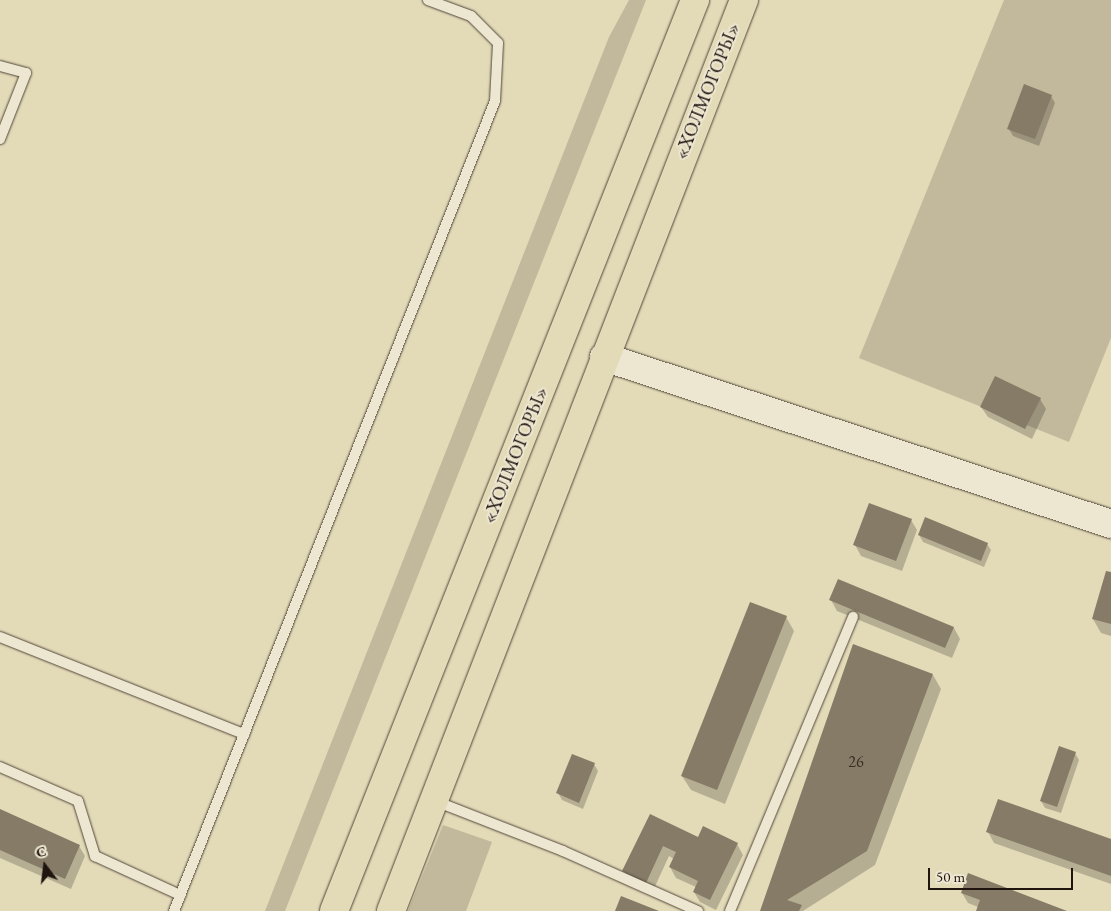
<!DOCTYPE html>
<html>
<head>
<meta charset="utf-8">
<style>
  body { margin:0 }
  #map { position:relative; width:1111px; height:911px; overflow:hidden; background:#e3dab8; font-family:"EB Garamond",serif }
  div>[style] { position:absolute }
  [style*='--x'] { left:calc(var(--x)*1px); top:calc(var(--y)*1px); width:calc(var(--w)*1px); rotate:calc(var(--a)*1deg) }
  .green>* { inset:0; background:#c2b89b }
  .shadow>* { inset:0; background:#0003 }
  .building>* { inset:0; background:#857b67 }
  .roads { filter:drop-shadow(0 0 1px #514639) drop-shadow(0 0 1px #514639) }
  .lane>* { height:10px; margin:-5px; padding:0 5px; transform-origin:5px; border-radius:5px; background:#ede7d1 }
  .secondary>* { height:28px; margin:-14px; padding:0 14px; transform-origin:14px; border-radius:14px; background:#ede7d1 }
  .highway>* { height:28px; margin:-14px; padding:0 14px; transform-origin:14px; border-radius:14px; background:#e3dab8 }
  span { translate:-50% -50%; white-space:nowrap; text-align:center; line-height:1.15; -webkit-text-stroke:4px #ede7d1; paint-order:stroke }
  .number-label { font-size:16px; color:#392e25 }
  .number-label span { -webkit-text-stroke-width:0 }
  .street-label { font-size:19px; color:#20140f }
  .north { position:absolute; left:20px; top:841px; width:50px; height:50px; -webkit-text-stroke:4px #ede7d1; paint-order:stroke; rotate:345deg; font-size:14px; font-weight:700; line-height:20px; text-align:center; color:#20140f }
  .north::after { content:''; display:block; margin:auto; width:18px; height:22px; background:#20140f; clip-path:polygon(50% 0,100% 100%,50% 72%,0 100%) }
  .scale { position:absolute; left:928px; top:868px; width:145px; height:22px; box-sizing:border-box; border:2px solid #20140f; border-top:0; padding-left:6px; font-size:15px; line-height:18px; white-space:nowrap; color:#20140f; -webkit-text-stroke:4px #ede7d1; paint-order:stroke }
</style>
</head>
<body>
<div id="map">
  <div class="green">
    <div style="clip-path:polygon(629px 0,646px 0,285px 911px,265px 911px,609px 37px)"></div>
    <div style="clip-path:polygon(1004px 0,1111px 0,1111px 338px,1069px 442px,859px 358px)"></div>
    <div style="clip-path:polygon(443px 825px,492px 842px,466px 911px,408px 911px)"></div>
  </div>
  <div class="shadow">
    <div style="clip-path:polygon(1051px 96px,1055px 103px,1039px 146px,1013px 136px,1009px 129px)"></div>
    <div style="clip-path:polygon(1040px 399px,1046px 409px,1032px 439px,988px 417px,981px 407px)"></div>
    <div style="clip-path:polygon(911px 520px,917px 530px,902px 571px,861px 556px,855px 545px)"></div>
    <div style="clip-path:polygon(919px 535px,987px 544px,991px 550px,984px 567px,923px 542px)"></div>
    <div style="clip-path:polygon(1111px 573px,1111px 636px,1101px 633px,1093px 619px)"></div>
    <div style="clip-path:polygon(831px 600px,954px 628px,960px 639px,952px 658px,837px 611px)"></div>
    <div style="clip-path:polygon(786px 617px,794px 631px,725px 804px,691px 790px,682px 776px)"></div>
    <div style="clip-path:polygon(933px 675px,941px 689px,875px 865px,803px 911px,761px 911px)"></div>
    <div style="clip-path:polygon(1075px 753px,1079px 760px,1061px 813px,1045px 808px,1041px 801px)"></div>
    <div style="clip-path:polygon(594px 764px,598px 771px,583px 809px,562px 800px,558px 793px)"></div>
    <div style="clip-path:polygon(0 811px,79px 846px,85px 856px,71px 889px,0 858px)"></div>
    <div style="clip-path:polygon(650px 816px,699px 839px,737px 844px,743px 855px,716px 910px,700px 902px,694px 892px,696px 887px,676px 878px,670px 867px,674px 859px,669px 856px,652px 893px,630px 882px,624px 871px)"></div>
    <div style="clip-path:polygon(988px 832px,1111px 840px,1111px 884px,994px 843px)"></div>
    <div style="clip-path:polygon(962px 893px,1064px 911px,977px 911px,978px 907px,968px 903px)"></div>
  </div>
  <div class="building">
    <div style="clip-path:polygon(1024px 84px,1052px 95px,1035px 139px,1007px 129px)"></div>
    <div style="clip-path:polygon(995px 376px,1041px 398px,1025px 429px,980px 407px)"></div>
    <div style="clip-path:polygon(869px 503px,912px 519px,896px 561px,853px 545px)"></div>
    <div style="clip-path:polygon(925px 517px,988px 543px,981px 561px,918px 535px)"></div>
    <div style="clip-path:polygon(1106px 571px,1111px 572px,1111px 624px,1092px 619px)"></div>
    <div style="clip-path:polygon(838px 579px,954px 627px,945px 648px,829px 600px)"></div>
    <div style="clip-path:polygon(750px 602px,787px 616px,717px 790px,681px 776px)"></div>
    <div style="clip-path:polygon(853px 644px,933px 674px,867px 851px,787px 900px,802px 905px,799px 911px,760px 911px)"></div>
    <div style="clip-path:polygon(1059px 746px,1076px 752px,1057px 807px,1040px 801px)"></div>
    <div style="clip-path:polygon(572px 754px,595px 763px,579px 803px,556px 793px)"></div>
    <div style="clip-path:polygon(998px 799px,1111px 839px,1111px 876px,986px 832px)"></div>
    <div style="clip-path:polygon(0 809px,80px 845px,65px 879px,0 850px)"></div>
    <div style="clip-path:polygon(650px 814px,698px 837px,703px 826px,738px 843px,710px 900px,693px 892px,698px 881px,669px 867px,676px 852px,663px 846px,646px 883px,622px 871px)"></div>
    <div style="clip-path:polygon(968px 873px,1067px 911px,976px 911px,980px 900px,961px 893px)"></div>
    <div style="clip-path:polygon(621px 896px,659px 911px,615px 911px)"></div>
  </div>
  <div class="roads">
    <div class="lane">
      <div style="--x:0;--y:66;--w:27;--a:15"></div>
      <div style="--x:26;--y:73;--w:71;--a:111.5"></div>
      <div style="--x:0;--y:637;--w:263;--a:21.7"></div>
      <div style="--x:0;--y:767;--w:85;--a:23.6"></div>
      <div style="--x:78;--y:801;--w:58;--a:72.8"></div>
      <div style="--x:95;--y:856;--w:94;--a:24.6"></div>
      <div style="--x:435;--y:801;--w:137;--a:21.3"></div>
      <div style="--x:563;--y:851;--w:148;--a:24"></div>
      <div style="--x:174;--y:911;--w:871;--a:-68.38"></div>
      <div style="--x:495;--y:101;--w:58;--a:-87"></div>
      <div style="--x:498;--y:43;--w:38;--a:-135"></div>
      <div style="--x:471;--y:16;--w:46;--a:-159.6"></div>
      <div style="--x:730;--y:911;--w:319;--a:-67.3"></div>
    </div>
    <div class="secondary">
      <div style="--x:604;--y:357;--w:534;--a:18.23"></div>
    </div>
    <div class="highway">
      <div style="--x:334;--y:911;--w:980;--a:-68.38"></div>
      <div style="--x:391;--y:911;--w:977;--a:-68.82"></div>
    </div>
  </div>
  <div class="number-label">
    <span style="left:856px;top:762px">26</span>
  </div>
  <div class="street-label">
    <span style="left:707px;top:91px;rotate:-68deg">«ХОЛМОГОРЫ»</span>
    <span style="left:515px;top:455px;rotate:-68deg">«ХОЛМОГОРЫ»</span>
  </div>
  <div class="north">С</div>
  <div class="scale">50 m</div>
</div>
</body>
</html>
